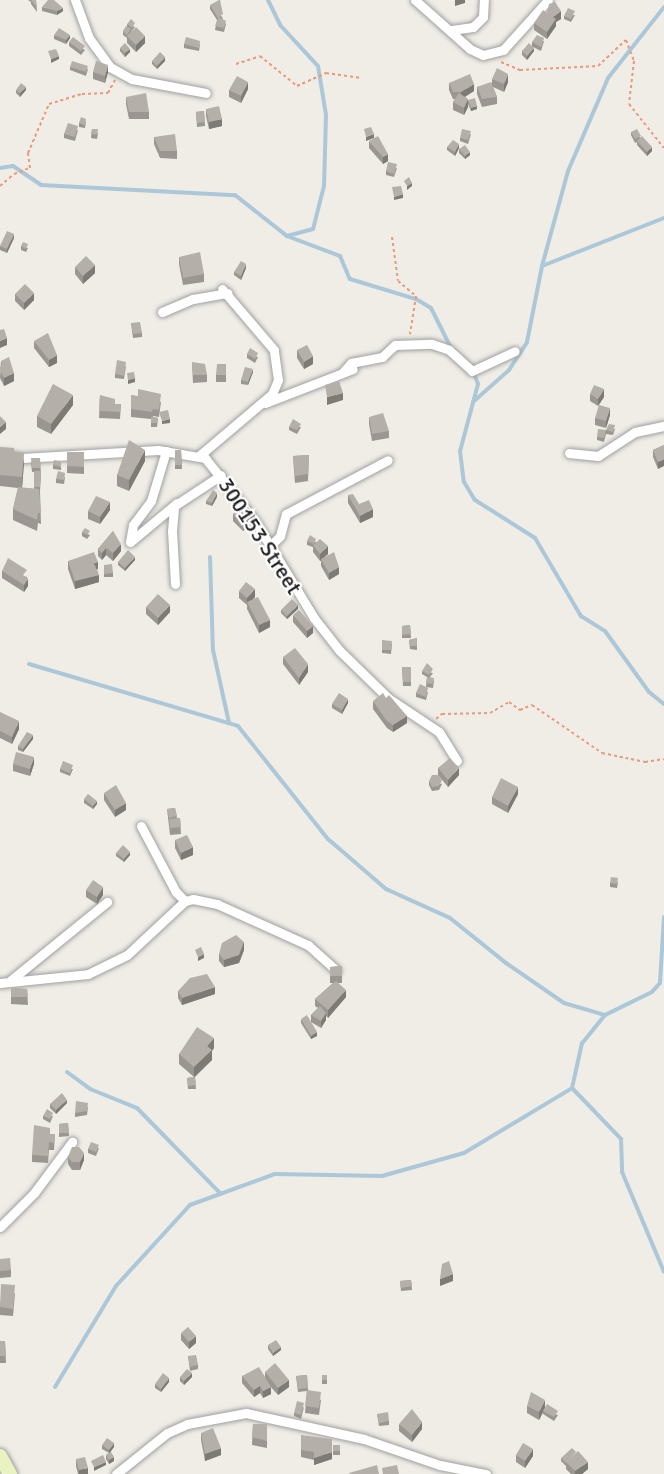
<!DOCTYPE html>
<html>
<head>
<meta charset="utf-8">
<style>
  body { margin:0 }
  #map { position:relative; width:664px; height:1474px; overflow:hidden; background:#efede6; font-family:Signika,sans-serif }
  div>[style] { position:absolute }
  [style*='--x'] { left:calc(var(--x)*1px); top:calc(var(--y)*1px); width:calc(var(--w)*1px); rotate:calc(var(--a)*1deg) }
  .stream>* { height:4px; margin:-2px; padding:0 2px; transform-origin:2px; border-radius:2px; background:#acc7d7 }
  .path>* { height:2px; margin-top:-1px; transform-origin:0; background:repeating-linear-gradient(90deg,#eb987b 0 3px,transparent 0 6px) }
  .roads { filter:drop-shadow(0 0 2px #a0a0a0) drop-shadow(0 0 2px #a0a0a0) }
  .street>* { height:9px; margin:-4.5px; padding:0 4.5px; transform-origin:4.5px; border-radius:4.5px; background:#fff }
  .secondary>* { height:14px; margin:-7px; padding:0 7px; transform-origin:7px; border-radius:7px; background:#e9f3c0 }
  .wall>* { inset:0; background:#9b9691 }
  .shaded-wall>* { inset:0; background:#7e7a76 }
  .building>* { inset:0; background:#b4afa9 }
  span { translate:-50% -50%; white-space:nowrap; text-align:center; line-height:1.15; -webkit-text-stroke:4.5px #fff; paint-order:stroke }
  .street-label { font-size:22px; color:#1f1f1f }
</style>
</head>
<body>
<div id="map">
  <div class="stream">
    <div style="--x:268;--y:0;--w:28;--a:64"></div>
    <div style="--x:280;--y:25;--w:56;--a:47.2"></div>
    <div style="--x:318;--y:66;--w:50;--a:80.7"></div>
    <div style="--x:326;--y:115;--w:71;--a:91.6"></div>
    <div style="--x:324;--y:186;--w:44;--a:104.3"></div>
    <div style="--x:313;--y:229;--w:27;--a:165"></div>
    <div style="--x:0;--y:168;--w:13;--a:-9"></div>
    <div style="--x:13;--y:166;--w:34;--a:34"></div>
    <div style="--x:41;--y:185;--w:194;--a:3"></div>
    <div style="--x:235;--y:195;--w:66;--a:38.3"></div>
    <div style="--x:287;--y:236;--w:57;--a:20.7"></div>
    <div style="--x:340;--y:256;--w:25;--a:67"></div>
    <div style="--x:350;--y:279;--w:69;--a:16.9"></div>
    <div style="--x:416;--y:299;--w:17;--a:31"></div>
    <div style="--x:431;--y:308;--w:45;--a:63.4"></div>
    <div style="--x:542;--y:266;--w:131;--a:-21.5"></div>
    <div style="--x:473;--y:371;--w:14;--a:69"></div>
    <div style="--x:478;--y:384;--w:69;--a:105"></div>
    <div style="--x:460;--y:451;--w:31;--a:83"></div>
    <div style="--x:464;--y:482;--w:21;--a:59"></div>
    <div style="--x:475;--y:500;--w:71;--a:32.3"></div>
    <div style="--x:535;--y:538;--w:91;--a:59.5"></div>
    <div style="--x:581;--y:616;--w:28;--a:32"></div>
    <div style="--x:605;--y:631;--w:75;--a:54.2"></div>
    <div style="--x:649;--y:692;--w:19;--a:39"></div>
    <div style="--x:473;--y:402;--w:48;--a:-41.6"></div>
    <div style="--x:509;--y:370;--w:33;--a:-57"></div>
    <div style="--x:527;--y:342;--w:77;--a:-78.8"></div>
    <div style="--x:542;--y:266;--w:98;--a:-74.7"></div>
    <div style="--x:568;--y:171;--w:101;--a:-66.7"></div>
    <div style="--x:608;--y:78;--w:90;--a:-51.7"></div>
    <div style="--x:210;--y:557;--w:93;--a:88.2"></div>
    <div style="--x:213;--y:650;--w:75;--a:77.6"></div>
    <div style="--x:29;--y:664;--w:218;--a:16.5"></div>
    <div style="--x:238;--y:726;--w:144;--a:51.5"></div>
    <div style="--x:328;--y:839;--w:77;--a:40.8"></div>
    <div style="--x:386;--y:889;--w:70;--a:24.4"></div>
    <div style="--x:450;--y:918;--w:72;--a:38.8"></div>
    <div style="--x:506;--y:963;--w:70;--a:34.6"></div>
    <div style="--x:564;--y:1003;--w:43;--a:16.3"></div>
    <div style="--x:664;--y:917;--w:66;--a:93.5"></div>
    <div style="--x:660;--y:983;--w:12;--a:132"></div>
    <div style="--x:652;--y:992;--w:52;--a:153.9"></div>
    <div style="--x:605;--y:1015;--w:36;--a:129"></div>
    <div style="--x:582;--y:1043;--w:46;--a:102.5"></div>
    <div style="--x:572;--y:1088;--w:71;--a:46.1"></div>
    <div style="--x:621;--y:1139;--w:33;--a:88"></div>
    <div style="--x:622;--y:1172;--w:108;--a:67.2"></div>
    <div style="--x:67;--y:1072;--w:29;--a:36"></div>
    <div style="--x:90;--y:1089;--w:51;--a:22"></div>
    <div style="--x:137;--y:1108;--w:120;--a:45.7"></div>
    <div style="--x:55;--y:1387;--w:118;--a:-58.9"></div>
    <div style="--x:116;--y:1286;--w:110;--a:-47.6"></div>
    <div style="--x:190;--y:1205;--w:90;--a:-20"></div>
    <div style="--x:275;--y:1174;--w:107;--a:1.1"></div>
    <div style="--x:382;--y:1176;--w:85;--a:-15.7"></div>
    <div style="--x:464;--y:1153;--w:126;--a:-31"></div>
  </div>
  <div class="path">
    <div style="--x:501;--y:62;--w:21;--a:23"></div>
    <div style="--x:520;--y:70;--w:78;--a:-2.9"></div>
    <div style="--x:598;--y:66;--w:38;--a:-43"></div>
    <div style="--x:626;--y:40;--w:22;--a:69"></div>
    <div style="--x:634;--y:61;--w:43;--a:96.6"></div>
    <div style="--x:629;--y:104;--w:56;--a:51.5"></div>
    <div style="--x:236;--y:64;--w:25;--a:-18"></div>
    <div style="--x:260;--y:56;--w:48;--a:39"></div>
    <div style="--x:297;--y:86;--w:32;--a:-24"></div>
    <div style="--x:326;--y:73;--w:34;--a:8"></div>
    <div style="--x:0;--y:186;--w:18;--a:-41"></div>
    <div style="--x:14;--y:174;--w:17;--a:-21"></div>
    <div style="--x:30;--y:168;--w:15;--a:-98"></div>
    <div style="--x:28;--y:153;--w:53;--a:-66.8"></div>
    <div style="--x:49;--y:104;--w:34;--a:-17"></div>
    <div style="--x:82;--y:94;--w:26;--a:-2"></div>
    <div style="--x:108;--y:93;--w:15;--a:-62"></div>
    <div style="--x:392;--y:237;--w:44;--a:82.2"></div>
    <div style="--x:398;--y:281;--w:23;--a:40"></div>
    <div style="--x:416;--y:296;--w:39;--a:99"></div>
    <div style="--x:436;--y:719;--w:8;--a:-40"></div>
    <div style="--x:442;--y:714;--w:48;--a:-1.2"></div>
    <div style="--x:490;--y:713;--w:22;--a:-30"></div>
    <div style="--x:509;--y:702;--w:14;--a:36"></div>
    <div style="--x:520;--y:710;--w:13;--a:-23"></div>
    <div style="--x:532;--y:705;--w:85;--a:34.4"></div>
    <div style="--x:602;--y:753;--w:44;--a:11.8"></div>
    <div style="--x:645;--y:762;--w:19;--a:-9"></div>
  </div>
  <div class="roads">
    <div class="street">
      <div style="--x:75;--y:0;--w:40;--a:69.8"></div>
      <div style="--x:89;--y:38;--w:36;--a:54"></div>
      <div style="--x:110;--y:67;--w:25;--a:29"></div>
      <div style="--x:132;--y:79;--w:75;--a:10.7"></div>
      <div style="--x:415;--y:0;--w:74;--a:41.7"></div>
      <div style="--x:470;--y:49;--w:14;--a:25"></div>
      <div style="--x:483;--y:55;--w:21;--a:-14"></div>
      <div style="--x:503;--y:50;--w:67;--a:-48"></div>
      <div style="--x:452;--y:30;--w:21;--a:-8"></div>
      <div style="--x:473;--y:27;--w:14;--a:-45"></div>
      <div style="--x:483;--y:17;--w:17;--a:-87"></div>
      <div style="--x:162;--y:312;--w:34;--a:-23"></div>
      <div style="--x:193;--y:299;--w:35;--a:-10"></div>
      <div style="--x:343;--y:372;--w:12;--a:-48"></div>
      <div style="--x:351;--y:363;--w:32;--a:-11"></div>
      <div style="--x:382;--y:357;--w:18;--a:-43"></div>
      <div style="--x:395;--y:345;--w:37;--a:-2"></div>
      <div style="--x:432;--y:344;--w:18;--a:19"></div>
      <div style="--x:449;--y:350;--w:31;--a:42"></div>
      <div style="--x:472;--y:371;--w:47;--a:-24.9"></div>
      <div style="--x:265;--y:403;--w:94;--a:-21.1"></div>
      <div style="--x:166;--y:451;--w:52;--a:106.7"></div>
      <div style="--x:151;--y:501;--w:30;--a:127"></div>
      <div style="--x:133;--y:525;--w:17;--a:100"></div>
      <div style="--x:130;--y:542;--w:61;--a:-39.7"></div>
      <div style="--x:569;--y:453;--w:29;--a:6"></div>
      <div style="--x:598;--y:456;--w:44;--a:-33"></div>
      <div style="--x:635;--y:432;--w:30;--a:-12"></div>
      <div style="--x:0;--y:454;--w:22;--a:10"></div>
      <div style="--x:22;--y:458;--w:136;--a:-3.4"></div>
      <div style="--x:158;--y:450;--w:48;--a:9.7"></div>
      <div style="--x:205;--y:458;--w:80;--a:51.6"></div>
      <div style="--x:255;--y:521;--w:114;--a:58.7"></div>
      <div style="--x:314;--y:618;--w:41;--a:52"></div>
      <div style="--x:339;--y:650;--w:69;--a:44.4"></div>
      <div style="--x:388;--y:698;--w:61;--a:33.7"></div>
      <div style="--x:439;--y:732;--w:34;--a:58"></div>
      <div style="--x:200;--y:455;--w:94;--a:-40.3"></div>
      <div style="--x:272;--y:394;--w:15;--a:-67"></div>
      <div style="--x:278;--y:380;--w:30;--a:-98"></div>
      <div style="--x:274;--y:350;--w:80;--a:-130.4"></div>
      <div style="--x:271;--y:545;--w:13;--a:-45"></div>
      <div style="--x:280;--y:536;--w:23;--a:-75"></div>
      <div style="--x:286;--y:514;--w:115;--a:-27.9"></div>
      <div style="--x:175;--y:584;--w:53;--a:-93.2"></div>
      <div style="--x:172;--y:531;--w:25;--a:-85"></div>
      <div style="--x:174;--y:506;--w:56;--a:-33.4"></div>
      <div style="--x:141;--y:826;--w:75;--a:62.1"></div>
      <div style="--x:176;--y:892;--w:13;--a:45"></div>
      <div style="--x:11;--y:980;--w:124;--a:-39.1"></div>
      <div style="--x:0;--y:983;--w:88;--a:-5.8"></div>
      <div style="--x:88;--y:974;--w:43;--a:-26"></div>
      <div style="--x:127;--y:955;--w:79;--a:-43"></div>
      <div style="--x:185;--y:901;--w:8;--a:-14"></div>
      <div style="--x:193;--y:899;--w:25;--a:12"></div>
      <div style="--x:217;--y:904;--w:100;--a:24.3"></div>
      <div style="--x:308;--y:945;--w:38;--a:42"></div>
      <div style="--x:0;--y:1227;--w:48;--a:-45"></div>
      <div style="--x:34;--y:1193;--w:64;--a:-53.3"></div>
      <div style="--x:116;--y:1474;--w:65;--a:-38.8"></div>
      <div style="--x:167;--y:1433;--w:22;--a:-24"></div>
      <div style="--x:187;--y:1424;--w:60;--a:-10.6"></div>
      <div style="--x:246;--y:1413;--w:121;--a:12.4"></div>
      <div style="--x:364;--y:1439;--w:80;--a:18.9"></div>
      <div style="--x:440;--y:1465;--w:47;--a:11.1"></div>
    </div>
    <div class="secondary">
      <div style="--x:0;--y:1456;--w:21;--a:61"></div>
    </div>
  </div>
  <div class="wall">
    <div style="clip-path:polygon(28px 0,36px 0,37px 12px,31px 4px,31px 2px)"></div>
    <div style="clip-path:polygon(210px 5px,223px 18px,222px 19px,226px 24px,224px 32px,215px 30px,217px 20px,210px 9px)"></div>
    <div style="clip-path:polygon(42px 7px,63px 11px,57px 15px,42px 11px)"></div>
    <div style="clip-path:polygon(547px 13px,561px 19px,556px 22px,556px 26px,547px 39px,534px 30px,534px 23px)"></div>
    <div style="clip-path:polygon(575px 15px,571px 22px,564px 19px,564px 16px)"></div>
    <div style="clip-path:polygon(127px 24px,135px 27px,131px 32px,145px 43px,136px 52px,127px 43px,127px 38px,123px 35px,123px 31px,127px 27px)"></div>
    <div style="clip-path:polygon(54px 35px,70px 38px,66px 44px,54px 39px)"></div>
    <div style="clip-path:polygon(544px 41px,541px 51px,533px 47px,534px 51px,527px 60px,522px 55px,522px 51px,532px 46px,532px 42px)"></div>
    <div style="clip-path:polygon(69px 42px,85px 50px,81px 55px,69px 46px)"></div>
    <div style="clip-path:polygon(184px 44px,200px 44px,199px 51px,184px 48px)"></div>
    <div style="clip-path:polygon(120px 48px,130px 52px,125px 57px,120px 51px)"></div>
    <div style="clip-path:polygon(152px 61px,165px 61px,157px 69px,152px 64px)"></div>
    <div style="clip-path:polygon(70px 67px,88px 69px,86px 76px,70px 70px)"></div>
    <div style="clip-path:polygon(93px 72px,108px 72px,105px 83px,93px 79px)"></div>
    <div style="clip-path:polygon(492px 79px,508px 82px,504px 92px,493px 87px,497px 97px,497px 104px,482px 107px,477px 94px,477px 87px,492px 83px)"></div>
    <div style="clip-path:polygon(449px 83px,474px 91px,465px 97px,477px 109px,471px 111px,468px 104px,468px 107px,464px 115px,453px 110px,453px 102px,455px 99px,453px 99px,449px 90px)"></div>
    <div style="clip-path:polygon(248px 89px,241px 103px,229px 97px,229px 90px)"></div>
    <div style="clip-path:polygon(16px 90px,26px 90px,20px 97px,16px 93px)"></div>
    <div style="clip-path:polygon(126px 97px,149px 112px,149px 119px,129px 119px,126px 104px)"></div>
    <div style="clip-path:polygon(206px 109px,222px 126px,209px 129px,206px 116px)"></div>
    <div style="clip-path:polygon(204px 111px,205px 126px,197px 127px,196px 112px)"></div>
    <div style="clip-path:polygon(86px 122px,85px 128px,79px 127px,79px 123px)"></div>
    <div style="clip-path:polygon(92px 129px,98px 133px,97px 139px,91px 138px)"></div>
    <div style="clip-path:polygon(78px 130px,75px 141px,64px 138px,64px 134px)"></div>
    <div style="clip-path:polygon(631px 132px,641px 138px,652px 151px,647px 156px,637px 145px,637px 142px,635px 143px,631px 135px)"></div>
    <div style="clip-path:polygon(471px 134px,468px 144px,460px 141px,460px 138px)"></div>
    <div style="clip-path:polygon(154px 137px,177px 151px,177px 159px,160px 158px,154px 144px)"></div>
    <div style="clip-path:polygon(369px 141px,388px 161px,383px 164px,369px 148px)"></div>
    <div style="clip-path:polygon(447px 147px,459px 148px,455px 156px,447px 150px)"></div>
    <div style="clip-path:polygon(459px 149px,470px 155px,465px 159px,459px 153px)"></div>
    <div style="clip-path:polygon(397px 168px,394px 177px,386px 175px,386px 171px)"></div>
    <div style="clip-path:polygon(14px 238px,7px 253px,0 250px,0 246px)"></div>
    <div style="clip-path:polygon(21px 246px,28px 248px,26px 252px,21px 250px)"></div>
    <div style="clip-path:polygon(179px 257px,204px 274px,204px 282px,183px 285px,179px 264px)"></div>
    <div style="clip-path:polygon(75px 267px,95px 273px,83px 284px,75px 274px)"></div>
    <div style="clip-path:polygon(246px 268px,241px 280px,234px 275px,234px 272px)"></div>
    <div style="clip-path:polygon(15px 294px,34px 300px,24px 310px,15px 301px)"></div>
    <div style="clip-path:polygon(131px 323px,142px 333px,142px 337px,133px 338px)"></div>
    <div style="clip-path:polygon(34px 341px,57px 363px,49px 367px,34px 348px)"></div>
    <div style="clip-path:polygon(297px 350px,313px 364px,304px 369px,297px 358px)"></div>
    <div style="clip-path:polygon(247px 354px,258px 357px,255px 363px,247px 358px)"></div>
    <div style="clip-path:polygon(1px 361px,14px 381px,4px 386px,0 378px)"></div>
    <div style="clip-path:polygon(192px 362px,207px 375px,207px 382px,193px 383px)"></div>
    <div style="clip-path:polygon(226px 364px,226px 382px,216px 382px,216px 375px)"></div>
    <div style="clip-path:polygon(126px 366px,124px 379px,115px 378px,115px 374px)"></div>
    <div style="clip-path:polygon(253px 372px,248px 385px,241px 384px,241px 380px)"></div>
    <div style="clip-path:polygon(590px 394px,604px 397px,598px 406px,590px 401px)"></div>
    <div style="clip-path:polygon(100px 395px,115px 404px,121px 404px,120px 419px,99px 418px)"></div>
    <div style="clip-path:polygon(131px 395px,161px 402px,159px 417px,153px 416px,153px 417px,158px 418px,157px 427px,151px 427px,151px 419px,131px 417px)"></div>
    <div style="clip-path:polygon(73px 405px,51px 434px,37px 427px,37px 416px)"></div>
    <div style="clip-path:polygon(610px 415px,606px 428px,595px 425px,595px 418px)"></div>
    <div style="clip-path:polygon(369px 417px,389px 431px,389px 438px,372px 441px,369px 424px)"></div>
    <div style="clip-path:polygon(289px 427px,301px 427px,297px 434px,289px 430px)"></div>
    <div style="clip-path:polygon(615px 429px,613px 435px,606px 434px,604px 442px,597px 440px,597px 437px,606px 430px)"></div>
    <div style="clip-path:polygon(664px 445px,658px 469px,653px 457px,653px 450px)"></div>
    <div style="clip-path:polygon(0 447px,14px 452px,24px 463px,22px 488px,34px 489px,34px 472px,32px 472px,31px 462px,40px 458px,41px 475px,40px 491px,41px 524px,38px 523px,37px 531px,13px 520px,13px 509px,18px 488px,0 486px)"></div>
    <div style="clip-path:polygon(175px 450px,181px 450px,182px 469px,175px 469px)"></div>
    <div style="clip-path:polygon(67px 452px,84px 452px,84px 474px,67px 473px)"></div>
    <div style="clip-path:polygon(309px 455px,308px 481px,295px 483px,293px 456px)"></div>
    <div style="clip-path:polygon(61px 461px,61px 470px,53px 469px,53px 465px)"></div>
    <div style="clip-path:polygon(145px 461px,129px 491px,117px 486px,117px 475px)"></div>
    <div style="clip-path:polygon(65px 477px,64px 484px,56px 483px,56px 479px)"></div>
    <div style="clip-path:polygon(348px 495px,373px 517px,360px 523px,348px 503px)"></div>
    <div style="clip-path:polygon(217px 497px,212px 506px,206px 504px,206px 501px)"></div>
    <div style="clip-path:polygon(110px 510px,100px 524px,88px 519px,88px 511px)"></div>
    <div style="clip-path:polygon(233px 514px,255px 520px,243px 531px,233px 521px)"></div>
    <div style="clip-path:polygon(113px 531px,121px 551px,113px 561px,106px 555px,102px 560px,98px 556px,98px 549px)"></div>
    <div style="clip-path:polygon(82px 532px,90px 535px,87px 539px,82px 536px)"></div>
    <div style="clip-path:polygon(307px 541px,316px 542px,328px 554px,324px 557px,339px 574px,329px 580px,321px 566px,321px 560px,320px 561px,313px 552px,313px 547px,307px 545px)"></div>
    <div style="clip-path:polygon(135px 560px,125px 571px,118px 565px,118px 562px)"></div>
    <div style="clip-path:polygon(68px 561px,98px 569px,97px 569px,99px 582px,75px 589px,68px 569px)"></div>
    <div style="clip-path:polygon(104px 565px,113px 573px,113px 577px,104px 577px)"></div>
    <div style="clip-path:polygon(2px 571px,27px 577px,28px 586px,24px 592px,2px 578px)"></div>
    <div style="clip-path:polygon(239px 591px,255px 597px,252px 600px,270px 627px,259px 633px,247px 609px,247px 605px,239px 598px)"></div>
    <div style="clip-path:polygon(146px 607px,170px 612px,158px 625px,146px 614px)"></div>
    <div style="clip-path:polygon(298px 609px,287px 619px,281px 613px,281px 610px)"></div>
    <div style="clip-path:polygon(293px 615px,313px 633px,307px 638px,293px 622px)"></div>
    <div style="clip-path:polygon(410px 625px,411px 638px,402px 638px,402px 626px)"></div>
    <div style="clip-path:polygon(417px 638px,417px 650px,410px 649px,409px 640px)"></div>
    <div style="clip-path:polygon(382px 640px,392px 644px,391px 654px,382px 653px)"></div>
    <div style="clip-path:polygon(283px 657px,308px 672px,299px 685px,283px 664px)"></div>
    <div style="clip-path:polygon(402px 667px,411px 667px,411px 686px,403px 686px)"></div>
    <div style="clip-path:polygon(422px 671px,433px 673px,430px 677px,434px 681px,433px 688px,426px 687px,427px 677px,422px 674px)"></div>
    <div style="clip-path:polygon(428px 692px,426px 700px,416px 697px,416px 693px)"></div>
    <div style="clip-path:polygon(373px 701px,407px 723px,393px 732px,387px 728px,373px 709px)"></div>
    <div style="clip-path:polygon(348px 703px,342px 714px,332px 708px,332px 704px)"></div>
    <div style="clip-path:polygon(0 712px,19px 729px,12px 744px,0 738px)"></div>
    <div style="clip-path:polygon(33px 739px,23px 752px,18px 750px,18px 746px)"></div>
    <div style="clip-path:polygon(13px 764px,34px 764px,30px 776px,13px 771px)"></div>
    <div style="clip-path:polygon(438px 768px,459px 775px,448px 787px,438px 775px)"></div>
    <div style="clip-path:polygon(60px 769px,73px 769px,70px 776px,60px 772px)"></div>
    <div style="clip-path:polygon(429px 781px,442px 784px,439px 790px,432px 791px,429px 785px)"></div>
    <div style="clip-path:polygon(104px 793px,126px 810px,115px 817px,104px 800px)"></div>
    <div style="clip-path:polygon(518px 794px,508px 813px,492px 804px,492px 797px)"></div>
    <div style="clip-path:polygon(84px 799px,97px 804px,93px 809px,84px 803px)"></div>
    <div style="clip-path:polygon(175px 808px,177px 818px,180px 818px,181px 834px,170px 835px,167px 809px)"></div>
    <div style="clip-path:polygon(175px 840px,193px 855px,181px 860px,175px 848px)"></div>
    <div style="clip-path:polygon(116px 853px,130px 855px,124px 862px,116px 856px)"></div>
    <div style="clip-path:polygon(618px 882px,617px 888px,610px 887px,610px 883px)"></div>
    <div style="clip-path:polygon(86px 890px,103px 895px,97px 904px,86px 897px)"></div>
    <div style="clip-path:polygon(244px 950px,239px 963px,224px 967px,219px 961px,219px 954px)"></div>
    <div style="clip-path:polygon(342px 966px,342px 983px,338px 983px,346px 997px,328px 1018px,326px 1016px,326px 1020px,321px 1028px,311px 1022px,311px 1015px,318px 1008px,315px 1006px,315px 999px,333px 983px,330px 983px,330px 967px)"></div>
    <div style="clip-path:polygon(11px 988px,27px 989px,28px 1005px,11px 1004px)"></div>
    <div style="clip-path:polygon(178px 991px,215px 994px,182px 1005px,178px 998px)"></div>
    <div style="clip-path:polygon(301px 1019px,317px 1036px,311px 1039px,301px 1023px)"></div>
    <div style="clip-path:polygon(214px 1048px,212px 1051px,212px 1060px,195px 1077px,196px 1089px,188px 1089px,187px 1078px,194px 1077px,179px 1064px,179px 1054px)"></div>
    <div style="clip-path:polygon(67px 1103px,56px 1114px,50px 1108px,50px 1104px)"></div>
    <div style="clip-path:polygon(88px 1107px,87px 1115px,75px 1117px,75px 1113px)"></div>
    <div style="clip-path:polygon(43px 1116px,53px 1116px,50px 1123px,43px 1119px)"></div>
    <div style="clip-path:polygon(68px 1123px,69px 1136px,59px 1137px,59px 1124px)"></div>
    <div style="clip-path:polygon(50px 1134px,55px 1134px,54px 1150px,49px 1150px,48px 1163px,32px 1162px,32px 1155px)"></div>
    <div style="clip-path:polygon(99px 1148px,96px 1156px,88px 1153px,88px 1149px)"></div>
    <div style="clip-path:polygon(68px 1157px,84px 1160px,80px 1170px,72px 1170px,68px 1164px)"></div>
    <div style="clip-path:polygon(0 1259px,11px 1270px,11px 1277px,0 1278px)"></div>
    <div style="clip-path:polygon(411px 1280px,412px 1290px,401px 1291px,400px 1281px)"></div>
    <div style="clip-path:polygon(15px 1293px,13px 1316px,0 1315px,0 1303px)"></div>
    <div style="clip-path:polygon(181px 1333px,196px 1343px,189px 1349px,181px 1340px)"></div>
    <div style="clip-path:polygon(0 1341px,5px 1341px,6px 1363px,0 1363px)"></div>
    <div style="clip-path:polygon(268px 1345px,281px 1350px,273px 1356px,268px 1349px)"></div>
    <div style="clip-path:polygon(188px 1356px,198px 1365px,198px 1369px,190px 1371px)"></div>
    <div style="clip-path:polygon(265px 1372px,289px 1387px,278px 1395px,269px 1385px,271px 1394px,263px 1398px,260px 1393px,254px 1397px,242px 1383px,242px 1376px,265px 1377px)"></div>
    <div style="clip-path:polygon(307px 1375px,308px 1390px,321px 1400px,319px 1415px,305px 1413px,307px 1391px,298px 1392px,296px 1376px)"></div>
    <div style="clip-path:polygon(327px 1375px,327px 1384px,322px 1384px,322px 1379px)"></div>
    <div style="clip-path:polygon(180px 1377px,192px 1377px,184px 1385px,180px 1381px)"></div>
    <div style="clip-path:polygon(169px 1382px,161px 1392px,155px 1388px,155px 1384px)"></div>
    <div style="clip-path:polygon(527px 1406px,558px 1415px,554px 1421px,543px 1414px,543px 1412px,539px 1420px,527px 1413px)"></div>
    <div style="clip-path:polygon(304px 1407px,301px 1419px,294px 1416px,294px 1413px)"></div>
    <div style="clip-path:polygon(377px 1414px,389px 1421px,389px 1425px,379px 1426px)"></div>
    <div style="clip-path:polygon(253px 1424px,267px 1424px,267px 1448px,252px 1445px)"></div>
    <div style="clip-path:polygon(399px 1424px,422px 1429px,412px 1442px,399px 1431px)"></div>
    <div style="clip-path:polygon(201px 1433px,221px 1455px,205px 1461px,201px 1440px)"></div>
    <div style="clip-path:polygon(301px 1435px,332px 1459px,314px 1465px,314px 1460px,301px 1457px)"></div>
    <div style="clip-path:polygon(102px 1445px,114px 1447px,109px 1453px,114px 1461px,109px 1464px,106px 1459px,106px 1455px,109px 1453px,102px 1449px)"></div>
    <div style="clip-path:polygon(333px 1445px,340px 1445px,340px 1455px,333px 1455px)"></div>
    <div style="clip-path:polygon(516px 1455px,533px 1456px,525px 1468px,516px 1462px)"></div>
    <div style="clip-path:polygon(561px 1458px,588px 1469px,582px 1474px,571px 1474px,566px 1469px,566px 1466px,561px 1461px)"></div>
    <div style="clip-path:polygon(76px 1459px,88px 1474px,78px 1474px,76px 1466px)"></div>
  </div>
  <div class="shaded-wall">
    <div style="clip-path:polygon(455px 0,465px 0,465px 3px,455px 6px)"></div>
    <div style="clip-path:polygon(63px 8px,63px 11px,57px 15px,57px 11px)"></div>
    <div style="clip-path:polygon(561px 11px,561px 19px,556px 22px,556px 26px,547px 39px,547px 32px,553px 17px)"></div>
    <div style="clip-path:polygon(70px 35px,70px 38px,66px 44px,66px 40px)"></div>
    <div style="clip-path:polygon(145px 36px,145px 43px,136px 52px,136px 45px)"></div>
    <div style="clip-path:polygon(534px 48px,534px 51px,527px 60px,527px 56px)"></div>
    <div style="clip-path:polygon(130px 49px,130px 52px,125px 57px,125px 53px)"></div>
    <div style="clip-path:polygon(59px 56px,59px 59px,51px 63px,51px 59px)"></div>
    <div style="clip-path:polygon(165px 57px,165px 61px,157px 69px,157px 66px)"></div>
    <div style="clip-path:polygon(108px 65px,108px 72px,105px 83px,105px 76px)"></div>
    <div style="clip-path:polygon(508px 74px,508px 82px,504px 92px,504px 84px)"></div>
    <div style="clip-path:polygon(248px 82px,248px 89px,241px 103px,241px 96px)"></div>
    <div style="clip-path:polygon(474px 84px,474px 91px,461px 99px,461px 92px)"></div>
    <div style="clip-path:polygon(26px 87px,26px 90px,20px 97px,20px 93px)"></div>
    <div style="clip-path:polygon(468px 99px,468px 107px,464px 115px,464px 108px)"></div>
    <div style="clip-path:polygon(477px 106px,477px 109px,471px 111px,471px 108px)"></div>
    <div style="clip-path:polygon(222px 119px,222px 126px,209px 129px,209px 122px)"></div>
    <div style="clip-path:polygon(374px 134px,374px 138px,366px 141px,366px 137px)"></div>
    <div style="clip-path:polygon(459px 144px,459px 148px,455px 156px,455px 152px)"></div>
    <div style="clip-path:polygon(652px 147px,652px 151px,647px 156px,647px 152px)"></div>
    <div style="clip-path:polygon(470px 152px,470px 155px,465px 159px,465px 156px)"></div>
    <div style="clip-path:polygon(388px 154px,388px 161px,383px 164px,383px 157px)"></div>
    <div style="clip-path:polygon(412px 183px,412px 186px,407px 190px,407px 186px)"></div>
    <div style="clip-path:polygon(403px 194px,403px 198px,394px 200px,394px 197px)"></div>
    <div style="clip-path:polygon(14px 234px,14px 238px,7px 253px,7px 249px)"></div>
    <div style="clip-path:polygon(246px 264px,246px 268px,241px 280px,241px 276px)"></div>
    <div style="clip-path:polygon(95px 265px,95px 273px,83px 284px,83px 276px)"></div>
    <div style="clip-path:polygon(34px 293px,34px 300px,24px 310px,24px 303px)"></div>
    <div style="clip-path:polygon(7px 338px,7px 345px,0 348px,0 341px)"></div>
    <div style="clip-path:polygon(57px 355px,57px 363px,49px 367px,49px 360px)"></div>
    <div style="clip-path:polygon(313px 356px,313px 364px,304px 369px,304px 362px)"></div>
    <div style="clip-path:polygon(253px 369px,253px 372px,248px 385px,248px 382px)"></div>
    <div style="clip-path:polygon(14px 373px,14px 381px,4px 386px,4px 378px)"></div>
    <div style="clip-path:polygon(135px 378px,135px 382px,128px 384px,128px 380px)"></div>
    <div style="clip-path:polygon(604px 389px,604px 397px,598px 406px,598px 399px)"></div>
    <div style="clip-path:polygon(343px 393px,343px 400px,327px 405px,327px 397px)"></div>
    <div style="clip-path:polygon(73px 395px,73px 405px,51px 434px,51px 424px)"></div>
    <div style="clip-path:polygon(610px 408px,610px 415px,606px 428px,606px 421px)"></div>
    <div style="clip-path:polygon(170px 419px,170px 423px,162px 424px,162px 421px)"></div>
    <div style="clip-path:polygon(6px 422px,6px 429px,0 434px,0 427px)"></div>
    <div style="clip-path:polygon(145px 450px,145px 461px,129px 491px,129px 480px)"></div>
    <div style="clip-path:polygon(24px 453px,24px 463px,22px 488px,22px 477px)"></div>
    <div style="clip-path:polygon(664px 459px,664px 466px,658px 469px,658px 462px)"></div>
    <div style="clip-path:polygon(217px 493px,217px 497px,212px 506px,212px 503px)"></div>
    <div style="clip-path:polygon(110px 502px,110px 510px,100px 524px,100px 517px)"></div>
    <div style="clip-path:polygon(373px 509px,373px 517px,360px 523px,360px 516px)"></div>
    <div style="clip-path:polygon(255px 513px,255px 520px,243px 531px,243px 524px)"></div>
    <div style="clip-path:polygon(121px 544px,121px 551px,113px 561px,113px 553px)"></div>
    <div style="clip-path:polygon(328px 546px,328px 554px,320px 561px,320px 554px)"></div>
    <div style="clip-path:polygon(106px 548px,106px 555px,102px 560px,102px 553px)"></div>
    <div style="clip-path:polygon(135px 557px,135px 560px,125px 571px,125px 568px)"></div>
    <div style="clip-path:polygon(98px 562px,98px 569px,94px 570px,94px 563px)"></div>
    <div style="clip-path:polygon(339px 567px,339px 574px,329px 580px,329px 573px)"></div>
    <div style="clip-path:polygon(99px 575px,99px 582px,75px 589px,75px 581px)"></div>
    <div style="clip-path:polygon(28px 579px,28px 586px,24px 592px,24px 585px)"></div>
    <div style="clip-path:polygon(255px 589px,255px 597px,248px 604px,247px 602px,247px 605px,247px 598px)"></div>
    <div style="clip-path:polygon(170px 605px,170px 612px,158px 625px,158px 618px)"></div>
    <div style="clip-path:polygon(298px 605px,298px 609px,287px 619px,287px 616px)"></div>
    <div style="clip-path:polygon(270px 620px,270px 627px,259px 633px,259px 625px)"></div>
    <div style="clip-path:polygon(313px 626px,313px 633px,307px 638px,307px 631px)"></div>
    <div style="clip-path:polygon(308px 664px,308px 672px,299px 685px,299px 678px)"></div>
    <div style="clip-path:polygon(348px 699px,348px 703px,342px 714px,342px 710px)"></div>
    <div style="clip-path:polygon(407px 716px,407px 723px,393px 732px,393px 725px)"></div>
    <div style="clip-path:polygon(19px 721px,19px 729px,12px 744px,12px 737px)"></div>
    <div style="clip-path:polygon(33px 735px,33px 739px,23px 752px,23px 749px)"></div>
    <div style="clip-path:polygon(34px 757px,34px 764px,30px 776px,30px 769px)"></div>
    <div style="clip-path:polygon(459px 768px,459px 775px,448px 787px,448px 780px)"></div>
    <div style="clip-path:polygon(518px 787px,518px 794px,508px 813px,508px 806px)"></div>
    <div style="clip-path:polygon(97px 801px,97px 804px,93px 809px,93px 806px)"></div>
    <div style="clip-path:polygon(126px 803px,126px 810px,115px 817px,115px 810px)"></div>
    <div style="clip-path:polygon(193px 847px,193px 855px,181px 860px,181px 853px)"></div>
    <div style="clip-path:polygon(130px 852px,130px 855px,124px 862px,124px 859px)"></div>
    <div style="clip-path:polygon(103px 887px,103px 895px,97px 904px,97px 897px)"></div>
    <div style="clip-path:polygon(244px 942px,244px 950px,239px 963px,224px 967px,224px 960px)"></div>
    <div style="clip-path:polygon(204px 954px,204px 958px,198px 961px,198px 957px)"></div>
    <div style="clip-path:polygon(215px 987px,215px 994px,182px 1005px,182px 998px)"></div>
    <div style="clip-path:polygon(346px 990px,346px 997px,328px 1018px,328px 1010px)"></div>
    <div style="clip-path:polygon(326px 1013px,326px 1020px,321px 1028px,321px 1021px)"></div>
    <div style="clip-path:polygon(317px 1032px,317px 1036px,311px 1039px,311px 1036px)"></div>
    <div style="clip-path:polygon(214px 1038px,214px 1048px,212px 1051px,212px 1060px,194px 1077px,194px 1067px,207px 1046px)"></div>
    <div style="clip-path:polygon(67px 1100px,67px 1103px,56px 1114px,56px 1110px)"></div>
    <div style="clip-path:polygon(84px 1153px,84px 1160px,80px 1170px,80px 1162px)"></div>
    <div style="clip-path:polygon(453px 1274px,453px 1281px,440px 1286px,440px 1279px)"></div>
    <div style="clip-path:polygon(196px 1336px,196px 1343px,189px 1349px,189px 1342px)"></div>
    <div style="clip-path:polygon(281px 1347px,281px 1350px,273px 1356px,273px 1353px)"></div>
    <div style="clip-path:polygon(192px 1373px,192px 1377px,184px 1385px,184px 1381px)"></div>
    <div style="clip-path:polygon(169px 1378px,169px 1382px,161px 1392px,161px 1389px)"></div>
    <div style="clip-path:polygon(289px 1380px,289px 1387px,278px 1395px,278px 1388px)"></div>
    <div style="clip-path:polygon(260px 1386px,260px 1393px,254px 1397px,254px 1390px)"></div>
    <div style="clip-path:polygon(271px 1387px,271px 1394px,263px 1398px,263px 1391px)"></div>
    <div style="clip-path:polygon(545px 1400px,545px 1408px,539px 1420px,539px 1412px)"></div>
    <div style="clip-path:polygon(422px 1422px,422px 1429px,412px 1442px,412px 1435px)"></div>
    <div style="clip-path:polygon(114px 1443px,114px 1447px,109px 1454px,109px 1450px)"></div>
    <div style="clip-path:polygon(221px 1448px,221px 1455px,205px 1461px,205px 1454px)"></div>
    <div style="clip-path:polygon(533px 1449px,533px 1456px,525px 1468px,525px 1461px)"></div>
    <div style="clip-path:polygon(332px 1452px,332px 1459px,314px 1465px,314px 1458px)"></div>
    <div style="clip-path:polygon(114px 1457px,114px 1461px,109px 1464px,109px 1460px)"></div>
    <div style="clip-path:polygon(106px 1462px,106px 1465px,94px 1471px,94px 1467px)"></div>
    <div style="clip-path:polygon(588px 1462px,588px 1469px,582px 1474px,575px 1474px,575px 1471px)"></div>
    <div style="clip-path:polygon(88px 1468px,88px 1474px,79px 1474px,79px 1470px)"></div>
  </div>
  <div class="building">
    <div style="clip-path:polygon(31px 0,36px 0,37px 8px)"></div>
    <div style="clip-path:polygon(48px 0,54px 0,63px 8px,57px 11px,42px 7px)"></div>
    <div style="clip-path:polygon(219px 0,220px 0,223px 14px,219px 17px,226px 21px,224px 28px,215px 26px,218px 18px,210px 5px)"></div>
    <div style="clip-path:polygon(555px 2px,561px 11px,553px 17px,556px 19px,547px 32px,534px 23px,543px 10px,547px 13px,549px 4px)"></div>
    <div style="clip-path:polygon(568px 8px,575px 11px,571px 19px,564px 16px)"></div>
    <div style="clip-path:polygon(131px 19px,135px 23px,132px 28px,127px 24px)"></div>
    <div style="clip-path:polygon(126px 26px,131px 29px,127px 35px,123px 31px)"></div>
    <div style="clip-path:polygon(136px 27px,145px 36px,136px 45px,127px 36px)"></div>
    <div style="clip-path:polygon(59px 28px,70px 35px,66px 40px,54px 35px)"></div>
    <div style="clip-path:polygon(537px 35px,544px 38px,541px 47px,532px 42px)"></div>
    <div style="clip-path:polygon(73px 37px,85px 46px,81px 51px,69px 42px)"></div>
    <div style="clip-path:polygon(186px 37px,200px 41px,199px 48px,184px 44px)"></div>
    <div style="clip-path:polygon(125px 43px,130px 49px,125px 53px,120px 48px)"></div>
    <div style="clip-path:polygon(529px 43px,534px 48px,527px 56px,522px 51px)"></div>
    <div style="clip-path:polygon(56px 49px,59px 56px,51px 59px,48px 51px)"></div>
    <div style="clip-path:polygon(160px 52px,165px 57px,157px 66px,152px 61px)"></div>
    <div style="clip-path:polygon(72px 61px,88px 66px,86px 72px,70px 67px)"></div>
    <div style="clip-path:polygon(96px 61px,108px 65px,105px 76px,93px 72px)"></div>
    <div style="clip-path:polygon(497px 68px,508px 74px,504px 84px,492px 79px)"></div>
    <div style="clip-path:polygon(470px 74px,474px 84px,461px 92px,453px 92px,449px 83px)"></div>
    <div style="clip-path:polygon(237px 76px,248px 82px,241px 96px,229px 90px)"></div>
    <div style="clip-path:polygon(491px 82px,497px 97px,482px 99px,477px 87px)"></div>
    <div style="clip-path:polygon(21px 83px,26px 87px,20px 93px,16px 90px)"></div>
    <div style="clip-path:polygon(146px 93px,149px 112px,129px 112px,126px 97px)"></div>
    <div style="clip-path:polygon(459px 93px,468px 99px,464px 108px,453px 102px)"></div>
    <div style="clip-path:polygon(475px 98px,477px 106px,471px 108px,468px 100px)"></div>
    <div style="clip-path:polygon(219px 106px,222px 119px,209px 122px,206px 109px)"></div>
    <div style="clip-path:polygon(204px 111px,205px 122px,197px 123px,196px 112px)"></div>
    <div style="clip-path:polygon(81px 117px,86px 119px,85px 125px,79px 123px)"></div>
    <div style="clip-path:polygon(68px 123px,78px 126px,75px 137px,64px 134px)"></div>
    <div style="clip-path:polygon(371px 127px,374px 134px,366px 137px,364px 129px)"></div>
    <div style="clip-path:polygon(92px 129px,98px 129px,97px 135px,91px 134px)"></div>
    <div style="clip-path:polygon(462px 129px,471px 131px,468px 140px,460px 138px)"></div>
    <div style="clip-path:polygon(637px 129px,641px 136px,635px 139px,631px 132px)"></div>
    <div style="clip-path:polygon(175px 134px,177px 151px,160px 151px,154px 137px)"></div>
    <div style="clip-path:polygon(378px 136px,388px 154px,383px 157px,369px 141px)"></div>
    <div style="clip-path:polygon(642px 136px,652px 147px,647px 152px,637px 141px)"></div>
    <div style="clip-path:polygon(453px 140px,459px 144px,455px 152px,447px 147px)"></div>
    <div style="clip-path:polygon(465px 145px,470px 152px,465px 156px,459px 149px)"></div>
    <div style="clip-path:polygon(388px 162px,397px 164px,394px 174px,386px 171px)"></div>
    <div style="clip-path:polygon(409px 177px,412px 183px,407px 186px,404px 181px)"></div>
    <div style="clip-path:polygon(401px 186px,403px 194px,394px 197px,392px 187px)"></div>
    <div style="clip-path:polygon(7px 231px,14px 234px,7px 249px,0 246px)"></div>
    <div style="clip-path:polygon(23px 242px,28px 244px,26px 249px,21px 246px)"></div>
    <div style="clip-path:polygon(200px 252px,204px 274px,183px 278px,179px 257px)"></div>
    <div style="clip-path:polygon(86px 256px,95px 265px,83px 276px,75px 267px)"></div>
    <div style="clip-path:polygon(241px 261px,246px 264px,241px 276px,234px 272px)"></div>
    <div style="clip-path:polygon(25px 284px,34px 293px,24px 303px,15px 294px)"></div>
    <div style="clip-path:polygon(140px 322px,142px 333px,133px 334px,131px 323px)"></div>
    <div style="clip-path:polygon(4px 329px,7px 338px,0 341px,0 330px)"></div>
    <div style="clip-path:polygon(48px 333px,57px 355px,49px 360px,34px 341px)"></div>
    <div style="clip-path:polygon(307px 345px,313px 356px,304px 362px,297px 350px)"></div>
    <div style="clip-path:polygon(250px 348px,258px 353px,255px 359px,247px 354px)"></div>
    <div style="clip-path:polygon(9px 357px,14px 373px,4px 378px,0 370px,0 367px,2px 365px,1px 361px)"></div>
    <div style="clip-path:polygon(117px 360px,126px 362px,124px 376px,115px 374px)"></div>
    <div style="clip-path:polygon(192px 362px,205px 364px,207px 375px,193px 375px)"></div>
    <div style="clip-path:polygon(217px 364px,226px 364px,226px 375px,216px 375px)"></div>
    <div style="clip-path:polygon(245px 367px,253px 369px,248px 382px,241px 380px)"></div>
    <div style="clip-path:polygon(134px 372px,135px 378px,128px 380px,127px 373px)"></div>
    <div style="clip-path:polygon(339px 381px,343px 393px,327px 397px,325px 385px)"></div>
    <div style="clip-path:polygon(53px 384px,73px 395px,51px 424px,37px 416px)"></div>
    <div style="clip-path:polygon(594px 385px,604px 389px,598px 399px,590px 394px)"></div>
    <div style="clip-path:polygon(138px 389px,161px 394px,159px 410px,153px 409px,152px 412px,131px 409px,131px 395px,138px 396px)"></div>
    <div style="clip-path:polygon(100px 395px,115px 399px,115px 404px,121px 404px,120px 412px,99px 411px)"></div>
    <div style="clip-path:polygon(599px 405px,610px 408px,606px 421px,595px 418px)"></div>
    <div style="clip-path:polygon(168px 410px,170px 419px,162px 421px,159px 412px)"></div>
    <div style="clip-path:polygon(383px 413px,389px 431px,372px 434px,369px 417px)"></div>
    <div style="clip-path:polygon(0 416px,6px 422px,0 427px)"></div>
    <div style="clip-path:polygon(151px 417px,158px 418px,157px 423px,151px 423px)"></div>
    <div style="clip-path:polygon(293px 419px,301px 424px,297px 430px,289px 427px)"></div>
    <div style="clip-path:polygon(609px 424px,615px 425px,613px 432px,606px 430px)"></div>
    <div style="clip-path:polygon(598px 429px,606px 430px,604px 438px,597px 437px)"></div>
    <div style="clip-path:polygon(129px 440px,145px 450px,129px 480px,117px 475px)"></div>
    <div style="clip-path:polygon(664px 445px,664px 459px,658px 462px,653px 450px)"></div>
    <div style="clip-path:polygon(0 447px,14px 448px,14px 452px,24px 453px,22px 477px,0 475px)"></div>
    <div style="clip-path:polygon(175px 450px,181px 450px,182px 465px,175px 465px)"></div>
    <div style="clip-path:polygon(67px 452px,84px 452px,84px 467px,67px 466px)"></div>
    <div style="clip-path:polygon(309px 455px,308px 474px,295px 476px,293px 456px)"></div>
    <div style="clip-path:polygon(31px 458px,40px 458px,40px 468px,32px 468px)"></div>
    <div style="clip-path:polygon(54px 460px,61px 461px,61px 467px,53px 465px)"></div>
    <div style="clip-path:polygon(34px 471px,41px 471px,40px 487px,34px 487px)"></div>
    <div style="clip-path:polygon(58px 471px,65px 473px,64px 480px,56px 479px)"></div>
    <div style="clip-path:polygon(18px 487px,39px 489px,41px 513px,38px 513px,37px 520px,13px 509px)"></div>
    <div style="clip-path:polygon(213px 490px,217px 493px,212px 503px,206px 501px)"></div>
    <div style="clip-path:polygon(353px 494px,359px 504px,369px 500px,373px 509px,360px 516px,348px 495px)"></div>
    <div style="clip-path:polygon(96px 496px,110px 502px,100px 517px,88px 511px)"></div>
    <div style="clip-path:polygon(242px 502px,255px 513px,243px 524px,233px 514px)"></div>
    <div style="clip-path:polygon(85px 528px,90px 531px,87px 535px,82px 532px)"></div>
    <div style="clip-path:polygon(113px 531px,121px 544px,113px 553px,106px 548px,102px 553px,98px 549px)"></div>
    <div style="clip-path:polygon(310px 535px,316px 539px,314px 544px,307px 541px)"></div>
    <div style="clip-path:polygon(320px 539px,328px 546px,320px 554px,313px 545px)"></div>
    <div style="clip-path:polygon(128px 550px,135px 557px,125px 568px,118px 562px)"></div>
    <div style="clip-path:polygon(94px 552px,98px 562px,94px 563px,99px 575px,75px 581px,68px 561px)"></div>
    <div style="clip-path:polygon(334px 552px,339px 567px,329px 573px,321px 559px)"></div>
    <div style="clip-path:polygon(8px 558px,27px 570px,23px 575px,28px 579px,24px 585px,2px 571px)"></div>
    <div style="clip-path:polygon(112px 564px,113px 573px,104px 574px,104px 565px)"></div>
    <div style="clip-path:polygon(246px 582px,255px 589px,247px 598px,239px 591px)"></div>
    <div style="clip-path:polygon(158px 594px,170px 605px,158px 618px,146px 607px)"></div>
    <div style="clip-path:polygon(258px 597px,270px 620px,259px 625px,247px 602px)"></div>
    <div style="clip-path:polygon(292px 599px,298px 605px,287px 616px,281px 610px)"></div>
    <div style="clip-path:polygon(299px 610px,313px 626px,307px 631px,293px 615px)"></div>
    <div style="clip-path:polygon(410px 625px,411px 634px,402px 635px,402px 626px)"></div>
    <div style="clip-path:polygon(417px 638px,417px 646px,410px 646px,409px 640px)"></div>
    <div style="clip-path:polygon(382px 640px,392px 641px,391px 650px,382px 650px)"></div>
    <div style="clip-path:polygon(295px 648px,308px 664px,299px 678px,283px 657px)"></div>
    <div style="clip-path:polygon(427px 663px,433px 669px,429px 675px,422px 671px)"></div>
    <div style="clip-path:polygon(402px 667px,411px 667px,411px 682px,403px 682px)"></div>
    <div style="clip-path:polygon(427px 677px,434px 678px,433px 684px,426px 683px)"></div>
    <div style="clip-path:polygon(420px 684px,428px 688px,426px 697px,416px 693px)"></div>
    <div style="clip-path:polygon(339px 693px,348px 699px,342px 710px,332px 704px)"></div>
    <div style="clip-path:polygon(383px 693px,386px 698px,389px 695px,407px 716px,393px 725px,387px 721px,373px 701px)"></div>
    <div style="clip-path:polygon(0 712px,19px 721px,12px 737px,0 731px)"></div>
    <div style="clip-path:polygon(27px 732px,33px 735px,23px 749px,18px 746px)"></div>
    <div style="clip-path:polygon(16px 752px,34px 757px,30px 769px,13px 764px)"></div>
    <div style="clip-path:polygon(450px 758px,459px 768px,448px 780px,438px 768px)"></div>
    <div style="clip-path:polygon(63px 761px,73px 765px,70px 773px,60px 769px)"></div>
    <div style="clip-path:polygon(432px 775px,438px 775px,442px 780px,439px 786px,432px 787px,429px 781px)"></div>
    <div style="clip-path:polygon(501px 778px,518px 787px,508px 806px,492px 797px)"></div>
    <div style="clip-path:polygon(116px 785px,126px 803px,115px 810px,104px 793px)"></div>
    <div style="clip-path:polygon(88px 794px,97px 801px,93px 806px,84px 799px)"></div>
    <div style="clip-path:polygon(175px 808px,177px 816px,169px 818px,167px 809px)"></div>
    <div style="clip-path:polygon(180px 818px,181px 827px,170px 828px,169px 819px)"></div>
    <div style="clip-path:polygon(187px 835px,193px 847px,181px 853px,175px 840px)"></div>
    <div style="clip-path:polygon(123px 845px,130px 852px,124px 859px,116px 853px)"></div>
    <div style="clip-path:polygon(611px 877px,618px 878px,617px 884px,610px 883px)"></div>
    <div style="clip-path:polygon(93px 880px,103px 887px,97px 897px,86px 890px)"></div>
    <div style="clip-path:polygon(236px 935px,244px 942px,239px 955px,224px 960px,219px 954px,222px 943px)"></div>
    <div style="clip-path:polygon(201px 947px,204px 954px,198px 957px,195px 950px)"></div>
    <div style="clip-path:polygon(342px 966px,342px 976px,330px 976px,330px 967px)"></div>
    <div style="clip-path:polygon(207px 974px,215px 987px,182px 998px,178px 991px,190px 978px)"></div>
    <div style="clip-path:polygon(336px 981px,346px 990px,328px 1010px,315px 999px)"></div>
    <div style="clip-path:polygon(11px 988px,27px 989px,28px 997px,11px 997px)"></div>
    <div style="clip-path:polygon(320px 1006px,326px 1013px,321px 1021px,311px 1015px)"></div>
    <div style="clip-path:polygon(307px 1015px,317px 1032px,311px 1036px,301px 1019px)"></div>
    <div style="clip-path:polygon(197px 1027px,214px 1038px,207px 1046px,212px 1050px,194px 1067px,179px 1054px)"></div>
    <div style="clip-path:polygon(195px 1077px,196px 1085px,188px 1086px,187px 1078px)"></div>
    <div style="clip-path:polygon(62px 1093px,67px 1100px,56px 1110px,50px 1104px)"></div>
    <div style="clip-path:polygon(76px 1101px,88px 1103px,87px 1111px,75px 1113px)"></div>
    <div style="clip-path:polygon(47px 1109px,53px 1113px,50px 1119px,43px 1116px)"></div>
    <div style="clip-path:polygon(68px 1123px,69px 1133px,59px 1133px,59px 1124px)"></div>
    <div style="clip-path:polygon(34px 1125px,50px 1128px,50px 1134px,55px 1134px,54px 1143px,49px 1142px,48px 1156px,32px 1155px)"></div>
    <div style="clip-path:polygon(91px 1142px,99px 1145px,96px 1152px,88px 1149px)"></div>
    <div style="clip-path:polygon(72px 1147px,79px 1147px,84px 1153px,80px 1162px,72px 1162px,68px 1157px)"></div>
    <div style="clip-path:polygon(10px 1258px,11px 1270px,0 1271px,0 1259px)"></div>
    <div style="clip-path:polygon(449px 1261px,453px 1274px,440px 1279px,442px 1264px)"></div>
    <div style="clip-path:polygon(411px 1280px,412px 1286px,401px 1288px,400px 1281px)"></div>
    <div style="clip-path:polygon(1px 1284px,15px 1285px,13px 1309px,0 1307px)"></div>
    <div style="clip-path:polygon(188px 1327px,196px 1336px,189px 1342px,181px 1333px)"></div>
    <div style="clip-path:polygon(276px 1340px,281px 1347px,273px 1353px,268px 1345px)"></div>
    <div style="clip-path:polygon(0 1341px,5px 1341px,6px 1356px,0 1356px)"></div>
    <div style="clip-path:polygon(196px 1355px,198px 1365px,190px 1367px,188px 1356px)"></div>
    <div style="clip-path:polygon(275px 1363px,289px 1380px,278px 1388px,265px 1372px)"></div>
    <div style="clip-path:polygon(259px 1367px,271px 1387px,263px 1391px,260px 1386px,254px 1390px,242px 1376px)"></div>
    <div style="clip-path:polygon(187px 1369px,192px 1373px,184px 1381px,180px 1377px)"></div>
    <div style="clip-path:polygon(163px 1373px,169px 1378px,161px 1389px,155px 1384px)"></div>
    <div style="clip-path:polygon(307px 1375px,308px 1388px,298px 1389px,296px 1376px)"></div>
    <div style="clip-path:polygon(322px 1375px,327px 1375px,327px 1380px,322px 1380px)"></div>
    <div style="clip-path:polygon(307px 1390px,321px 1392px,319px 1408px,305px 1406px)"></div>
    <div style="clip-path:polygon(531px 1392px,545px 1400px,539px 1412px,527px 1406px)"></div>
    <div style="clip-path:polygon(297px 1401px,304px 1403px,301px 1415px,294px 1413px)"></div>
    <div style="clip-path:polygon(547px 1404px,558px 1411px,554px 1417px,543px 1411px)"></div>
    <div style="clip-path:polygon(412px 1409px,422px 1422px,412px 1435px,399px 1424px)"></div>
    <div style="clip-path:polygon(388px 1412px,389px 1421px,379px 1423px,377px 1414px)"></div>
    <div style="clip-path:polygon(253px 1424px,267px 1424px,267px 1441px,252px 1437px)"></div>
    <div style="clip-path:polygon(213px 1428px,221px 1448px,205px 1454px,201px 1433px)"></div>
    <div style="clip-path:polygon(301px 1435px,332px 1439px,332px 1452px,314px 1458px,314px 1452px,301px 1450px)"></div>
    <div style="clip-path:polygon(107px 1438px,114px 1443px,109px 1450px,102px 1445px)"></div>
    <div style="clip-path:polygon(523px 1443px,533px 1449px,525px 1461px,516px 1455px)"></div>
    <div style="clip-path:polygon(333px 1445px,340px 1445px,340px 1451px,333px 1451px)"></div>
    <div style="clip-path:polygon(572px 1448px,576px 1452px,566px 1463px,561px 1458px)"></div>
    <div style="clip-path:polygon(578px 1451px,588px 1462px,575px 1471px,566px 1462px)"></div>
    <div style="clip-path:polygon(111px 1452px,114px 1457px,109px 1460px,106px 1455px)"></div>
    <div style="clip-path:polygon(103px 1455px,106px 1462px,94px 1467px,91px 1461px)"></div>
    <div style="clip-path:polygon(85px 1457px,88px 1468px,79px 1470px,76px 1459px)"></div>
    <div style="clip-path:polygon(377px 1465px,379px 1474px,350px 1474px,349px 1473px)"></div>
    <div style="clip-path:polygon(397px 1465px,399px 1474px,383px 1474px,382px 1468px)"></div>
  </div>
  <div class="street-label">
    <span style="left:260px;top:536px;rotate:57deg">300153 Street</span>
  </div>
</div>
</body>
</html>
